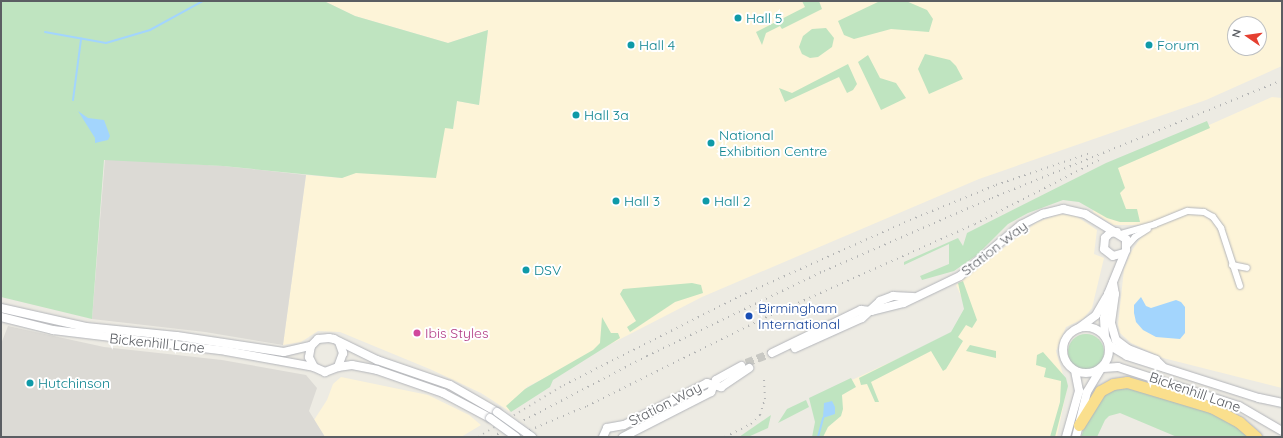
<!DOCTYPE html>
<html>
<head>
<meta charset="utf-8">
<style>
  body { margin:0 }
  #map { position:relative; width:1283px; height:438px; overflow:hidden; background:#edebe3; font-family:Quicksand,sans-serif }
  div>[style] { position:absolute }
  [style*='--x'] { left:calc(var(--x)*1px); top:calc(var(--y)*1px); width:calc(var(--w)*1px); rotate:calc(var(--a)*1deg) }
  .commercial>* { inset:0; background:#fdf4d8 }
  .industrial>* { inset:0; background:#dcdad5 }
  .green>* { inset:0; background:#bfe4c0 }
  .round { border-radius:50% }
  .water>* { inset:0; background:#a3d5fd }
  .stream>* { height:2px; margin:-1px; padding:0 1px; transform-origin:1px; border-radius:1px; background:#a3d5fd }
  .secondary-tunnel>* { height:8px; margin-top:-4px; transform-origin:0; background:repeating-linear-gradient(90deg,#c8c8c3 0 8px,transparent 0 12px) }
  .roads { filter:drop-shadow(0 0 1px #b3b5ba) drop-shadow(0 0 1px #b3b5ba) }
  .street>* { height:6px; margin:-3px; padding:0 3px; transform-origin:3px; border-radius:3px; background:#fff }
  .secondary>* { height:8px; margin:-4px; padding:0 4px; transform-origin:4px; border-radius:4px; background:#fff }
  .secondary>.ring { margin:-4px; padding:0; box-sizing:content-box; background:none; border:8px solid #fff; border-radius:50% }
  .highway>* { height:11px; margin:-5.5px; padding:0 5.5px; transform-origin:5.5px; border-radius:5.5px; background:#fadf8d }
  .rail>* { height:2px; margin-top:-1px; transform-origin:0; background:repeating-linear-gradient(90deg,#b3b4b4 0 1px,transparent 0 6px) }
  .bridges { filter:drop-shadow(0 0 1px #b4b7bd) drop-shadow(0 0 1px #b4b7bd) }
  .secondary-bridge>* { height:8px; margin:-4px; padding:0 4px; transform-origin:4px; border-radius:4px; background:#fff }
  .dots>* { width:11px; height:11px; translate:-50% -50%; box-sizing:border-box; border:2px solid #fff; border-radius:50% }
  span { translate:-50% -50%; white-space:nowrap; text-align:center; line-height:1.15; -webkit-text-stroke:4px #fff; paint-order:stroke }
  .culture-label { font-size:14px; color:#0d838f }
  .left { translate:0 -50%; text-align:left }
  .street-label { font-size:14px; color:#5b5e63 }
  .transit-label { font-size:14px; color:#164399 }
  .hotel-label { font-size:14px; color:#b23c85 }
  .frame { position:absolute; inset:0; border:2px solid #5b5e63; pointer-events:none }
  .north { position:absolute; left:1227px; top:16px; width:40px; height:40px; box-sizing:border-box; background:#fff; border:1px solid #bdbfc1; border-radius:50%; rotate:283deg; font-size:11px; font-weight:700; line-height:16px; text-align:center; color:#5b5e63 }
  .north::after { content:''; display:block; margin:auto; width:14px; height:18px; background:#e54031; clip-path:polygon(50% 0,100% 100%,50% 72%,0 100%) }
</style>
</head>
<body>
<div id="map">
  <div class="commercial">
    <div style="clip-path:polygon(evenodd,324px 1px,1282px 1px,1282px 66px,1206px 100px,979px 179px,702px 297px,527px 387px,509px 411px,481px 393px,432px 370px,340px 332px,318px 331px,301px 342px,283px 345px,306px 175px,342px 178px,445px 127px,453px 129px,457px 101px,479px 105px,488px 30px,448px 43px,355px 16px,324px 1px,1235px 24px,1259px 24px,1259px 48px,1235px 48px,1235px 24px)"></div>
    <div style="clip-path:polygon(1272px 97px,1282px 98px,1282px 388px,1163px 358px,1131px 343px,1120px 333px,1118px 325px,1124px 269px,1131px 252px,1144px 233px,1140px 225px,1113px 225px,1093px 212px,1097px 175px)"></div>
    <div style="clip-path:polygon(1060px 214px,1076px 216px,1097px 230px,1094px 254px,1104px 258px,1092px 308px,1083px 319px,1066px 327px,1056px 351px,1067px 388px,1057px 437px,812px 437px,817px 420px,811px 399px,951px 334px,967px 309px,956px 285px,1037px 222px)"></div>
    <div style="clip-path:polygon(341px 377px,428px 395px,469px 415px,481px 425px,461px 437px,325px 437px,314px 420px,327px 400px,333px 384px)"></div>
  </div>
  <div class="industrial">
    <div style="clip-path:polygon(105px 159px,223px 166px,306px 175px,283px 345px,205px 332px,92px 319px)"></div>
    <div style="clip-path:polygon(8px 326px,104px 347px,222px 360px,306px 375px,317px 388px,309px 411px,325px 437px,1px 437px,1px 344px)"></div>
  </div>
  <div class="green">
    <div style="clip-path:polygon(1px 1px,324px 1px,355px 16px,448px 43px,488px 30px,479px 105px,457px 101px,453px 129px,445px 128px,436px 178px,356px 173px,342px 178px,223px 166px,104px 160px,92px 319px,1px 297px)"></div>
    <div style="clip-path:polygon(802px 1px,819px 1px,822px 9px,782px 29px,780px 26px,766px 33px,762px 45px,756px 32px,805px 7px)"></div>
    <div style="clip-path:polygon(880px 1px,906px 1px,927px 10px,933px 19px,929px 32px,891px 29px,854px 39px,844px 35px,838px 21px)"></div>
    <div style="clip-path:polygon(826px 28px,834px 38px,832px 47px,818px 57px,810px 58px,802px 54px,799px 47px,803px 36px,812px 29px)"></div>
    <div style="clip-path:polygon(925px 54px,950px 60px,956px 66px,963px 79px,929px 94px,918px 69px)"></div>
    <div style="clip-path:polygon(868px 55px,880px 78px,896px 83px,906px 98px,881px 110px,858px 62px)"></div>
    <div style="clip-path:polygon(848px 64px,857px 84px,853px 90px,847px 93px,839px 77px,785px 102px,779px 88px,792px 93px)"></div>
    <div style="clip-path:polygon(1207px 121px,1210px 128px,1118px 168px,1125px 188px,1120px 193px,1126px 209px,1137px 209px,1140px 222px,1120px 222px,1107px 218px,1079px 202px,1063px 200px,1028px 213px,1008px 224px,977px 255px,954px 271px,922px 280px,920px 276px,949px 264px,949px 244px,904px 265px,904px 262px,958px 238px,963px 246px,967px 233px,1106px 163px)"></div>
    <div style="clip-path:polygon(963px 281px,977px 320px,972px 328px,966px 325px,958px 337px,963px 341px,946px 369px,943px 371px,931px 351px,871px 382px,879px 402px,875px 402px,867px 384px,861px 385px,859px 378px,951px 332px,964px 309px,958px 283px)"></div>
    <div style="clip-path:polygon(692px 283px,701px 285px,703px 293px,675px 302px,630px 332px,627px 327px,636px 321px,620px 294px,623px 289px)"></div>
    <div style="clip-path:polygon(602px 317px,611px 333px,618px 333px,620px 338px,553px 380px,550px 387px,511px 412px,506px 406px,525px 389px,593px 350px,600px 343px)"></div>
    <div class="round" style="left:1068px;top:334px;width:36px;height:36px"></div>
    <div style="clip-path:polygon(970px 345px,996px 351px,996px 358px,966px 351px)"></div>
    <div style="clip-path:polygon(1043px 352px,1066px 378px,1068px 386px,1055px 437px,1050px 437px,1060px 402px,1061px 381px,1044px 377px,1046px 368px,1036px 365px,1037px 355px)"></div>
    <div style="clip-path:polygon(851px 378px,856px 387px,842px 395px,843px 409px,841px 416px,828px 427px,823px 437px,812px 437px,815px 422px,809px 398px)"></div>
    <div style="clip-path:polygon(1121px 384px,1209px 408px,1252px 437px,1177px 437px,1120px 413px,1109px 416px,1105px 420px,1097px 437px,1081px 437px,1094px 401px)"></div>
    <div style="clip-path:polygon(806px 400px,809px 407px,778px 423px,787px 409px)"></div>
    <div style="clip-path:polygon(771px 415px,768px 428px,748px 437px,739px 437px)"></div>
  </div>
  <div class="water">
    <div style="clip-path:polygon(78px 111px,88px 118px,104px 120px,110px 136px,108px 140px,95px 143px,95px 138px)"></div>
    <div style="clip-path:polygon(1141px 297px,1146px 306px,1151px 308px,1176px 300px,1181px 302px,1185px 307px,1185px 333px,1180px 339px,1156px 337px,1143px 330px,1136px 322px,1134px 313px,1134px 305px)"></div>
    <div style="clip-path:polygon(832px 401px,835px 407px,835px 414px,823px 418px,824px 403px)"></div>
  </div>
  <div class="stream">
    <div style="--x:45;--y:32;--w:62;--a:10.2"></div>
    <div style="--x:106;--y:43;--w:46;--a:-16.5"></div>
    <div style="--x:150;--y:30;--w:60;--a:-28.7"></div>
    <div style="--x:73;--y:100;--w:62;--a:-82.5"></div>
    <div style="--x:818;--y:437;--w:20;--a:-75"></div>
  </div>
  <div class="secondary-tunnel">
    <div style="--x:746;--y:363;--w:28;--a:-21"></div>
  </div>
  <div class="roads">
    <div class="street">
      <div style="--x:1121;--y:234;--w:35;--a:-16"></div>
      <div style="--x:1155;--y:224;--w:35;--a:-22"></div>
      <div style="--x:1188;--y:211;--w:16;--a:4"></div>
      <div style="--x:1204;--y:212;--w:10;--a:29"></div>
      <div style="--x:1213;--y:217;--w:14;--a:54"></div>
      <div style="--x:1221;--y:228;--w:61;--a:71.9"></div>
      <div style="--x:1127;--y:246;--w:12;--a:-48"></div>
      <div style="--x:1135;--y:237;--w:15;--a:-32"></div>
      <div style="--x:1232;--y:265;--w:15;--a:11"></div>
    </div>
    <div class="secondary">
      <div style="--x:1117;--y:232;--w:7;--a:172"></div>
      <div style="--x:1110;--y:233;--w:7;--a:135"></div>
      <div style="--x:1105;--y:238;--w:11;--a:95"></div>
      <div style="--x:1104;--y:249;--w:11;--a:38"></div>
      <div style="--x:1113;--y:256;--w:11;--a:-15"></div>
      <div style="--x:1113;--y:283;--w:11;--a:80"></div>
      <div style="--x:1115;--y:294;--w:29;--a:98"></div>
      <div style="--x:1111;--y:323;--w:18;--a:74"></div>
      <div style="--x:1116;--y:340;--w:15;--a:37"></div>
      <div style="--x:1128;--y:349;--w:30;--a:21"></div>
      <div style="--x:1156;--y:360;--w:10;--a:45"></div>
      <div style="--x:1;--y:308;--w:87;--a:12.6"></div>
      <div style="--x:86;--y:327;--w:91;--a:5.6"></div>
      <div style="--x:177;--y:336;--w:108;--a:8.5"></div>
      <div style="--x:284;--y:352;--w:28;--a:-13"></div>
      <div style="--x:1;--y:317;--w:54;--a:14"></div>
      <div style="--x:53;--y:330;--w:174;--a:6.9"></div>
      <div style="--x:226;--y:351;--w:89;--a:10.3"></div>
      <div class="ring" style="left:1063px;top:327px;width:38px;height:38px"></div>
      <div style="--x:1079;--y:328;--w:21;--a:-37"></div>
      <div style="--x:1096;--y:315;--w:20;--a:-60"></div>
      <div style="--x:339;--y:342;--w:12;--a:70"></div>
      <div style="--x:343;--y:353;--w:15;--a:110"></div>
      <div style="--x:338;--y:367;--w:14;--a:159"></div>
      <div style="--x:325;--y:372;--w:12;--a:-156"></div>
      <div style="--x:314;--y:367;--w:11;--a:-117"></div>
      <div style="--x:309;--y:357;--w:11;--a:-80"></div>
      <div style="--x:311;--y:346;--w:10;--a:-45"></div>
      <div style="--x:318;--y:339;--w:11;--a:-5"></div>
      <div style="--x:329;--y:338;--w:5;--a:11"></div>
      <div style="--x:334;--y:339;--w:48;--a:26"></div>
      <div style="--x:377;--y:360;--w:77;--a:18.9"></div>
      <div style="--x:450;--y:385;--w:54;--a:29.9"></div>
      <div style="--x:1109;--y:345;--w:21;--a:31"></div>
      <div style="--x:1127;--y:356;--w:139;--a:17.7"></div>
      <div style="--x:1259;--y:398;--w:24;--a:12"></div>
      <div style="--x:795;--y:348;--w:73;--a:-24.1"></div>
      <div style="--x:862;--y:318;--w:25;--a:-43"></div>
      <div style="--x:880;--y:301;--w:14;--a:-21"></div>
      <div style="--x:893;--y:296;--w:20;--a:3"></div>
      <div style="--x:772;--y:353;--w:99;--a:-25.8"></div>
      <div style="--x:861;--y:310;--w:10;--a:6"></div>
      <div style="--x:871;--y:311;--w:34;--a:-14"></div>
      <div style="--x:904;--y:303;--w:62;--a:-25.7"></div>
      <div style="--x:960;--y:276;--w:80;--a:-39.9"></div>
      <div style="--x:1021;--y:225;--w:25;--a:-27"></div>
      <div style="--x:1043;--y:214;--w:21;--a:-14"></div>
      <div style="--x:1063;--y:209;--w:23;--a:13"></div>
      <div style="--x:1085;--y:214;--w:48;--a:31.4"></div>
      <div style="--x:1126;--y:239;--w:11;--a:90"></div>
      <div style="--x:1126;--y:250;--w:48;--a:112.2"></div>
      <div style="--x:1108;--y:294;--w:24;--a:99"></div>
      <div style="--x:1104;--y:318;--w:18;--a:87"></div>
      <div style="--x:338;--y:367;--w:14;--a:-8"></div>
      <div style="--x:352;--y:365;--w:25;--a:11"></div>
      <div style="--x:377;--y:370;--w:70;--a:19.2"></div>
      <div style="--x:443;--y:393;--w:53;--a:28"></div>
      <div style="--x:1103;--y:368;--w:15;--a:-4"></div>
      <div style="--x:1118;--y:367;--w:127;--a:17.9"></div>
      <div style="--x:1239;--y:406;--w:50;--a:30.2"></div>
      <div style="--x:603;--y:437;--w:10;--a:-66"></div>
      <div style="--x:607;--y:428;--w:17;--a:-10"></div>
      <div style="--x:624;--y:425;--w:93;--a:-26.8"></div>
      <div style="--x:707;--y:383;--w:15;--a:16"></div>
      <div style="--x:721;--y:387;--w:34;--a:-34"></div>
      <div style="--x:623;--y:437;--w:99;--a:-27.1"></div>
      <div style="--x:711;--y:392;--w:13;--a:-67"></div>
      <div style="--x:716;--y:380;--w:29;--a:-29"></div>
      <div style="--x:1066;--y:437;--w:48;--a:-74.2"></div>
      <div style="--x:1079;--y:391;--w:20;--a:-101"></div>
      <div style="--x:1076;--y:437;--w:46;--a:-76.3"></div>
      <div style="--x:1087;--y:392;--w:26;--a:-59"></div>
    </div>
    <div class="highway">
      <div style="--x:1079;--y:425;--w:40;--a:-58"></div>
      <div style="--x:1100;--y:391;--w:15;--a:-28"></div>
      <div style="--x:1113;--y:384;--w:14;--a:-8"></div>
      <div style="--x:1127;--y:382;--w:88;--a:16.6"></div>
      <div style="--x:1211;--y:407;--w:32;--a:28"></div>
      <div style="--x:1239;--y:422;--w:23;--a:41"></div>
    </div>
  </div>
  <div class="rail">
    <div style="--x:478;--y:437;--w:100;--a:-31.2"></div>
    <div style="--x:564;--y:385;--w:197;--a:-26.8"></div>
    <div style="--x:740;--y:296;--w:186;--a:-24.1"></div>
    <div style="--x:910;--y:220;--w:93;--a:-22.1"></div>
    <div style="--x:996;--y:185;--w:99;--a:-18.8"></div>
    <div style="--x:492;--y:437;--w:175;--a:-27.6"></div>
    <div style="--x:647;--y:356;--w:196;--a:-25.7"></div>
    <div style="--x:824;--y:271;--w:183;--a:-23.5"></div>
    <div style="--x:992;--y:198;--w:313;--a:-22.1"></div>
    <div style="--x:513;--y:437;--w:80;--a:-22.7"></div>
    <div style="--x:587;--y:406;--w:193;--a:-26.4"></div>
    <div style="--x:760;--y:320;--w:235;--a:-24.1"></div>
    <div style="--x:975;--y:224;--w:142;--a:-27.3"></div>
    <div style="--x:725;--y:437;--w:29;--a:-27"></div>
    <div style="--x:751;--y:424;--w:13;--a:-45"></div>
    <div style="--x:760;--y:415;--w:17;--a:-73"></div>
    <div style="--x:765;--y:399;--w:19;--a:-93"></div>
  </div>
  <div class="bridges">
    <div class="secondary-bridge">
      <div style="--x:497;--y:412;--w:43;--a:35.5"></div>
      <div style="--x:490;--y:418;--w:32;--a:36"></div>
    </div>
  </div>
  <div class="dots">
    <div style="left:738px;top:18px;background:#0f9aa8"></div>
    <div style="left:631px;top:45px;background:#0f9aa8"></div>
    <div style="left:1149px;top:45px;background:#0f9aa8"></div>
    <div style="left:576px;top:115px;background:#0f9aa8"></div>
    <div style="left:711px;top:143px;background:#0f9aa8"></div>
    <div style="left:616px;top:201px;background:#0f9aa8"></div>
    <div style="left:706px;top:201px;background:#0f9aa8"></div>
    <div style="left:526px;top:270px;background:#0f9aa8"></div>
    <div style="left:749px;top:316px;background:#1a4fb4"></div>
    <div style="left:417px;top:333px;background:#d1479c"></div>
    <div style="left:30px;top:383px;background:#0f9aa8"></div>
  </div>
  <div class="culture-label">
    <span class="left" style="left:746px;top:18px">Hall 5</span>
    <span class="left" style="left:639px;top:45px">Hall 4</span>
    <span class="left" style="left:1157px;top:45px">Forum</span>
    <span class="left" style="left:584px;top:115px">Hall 3a</span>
    <span class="left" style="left:719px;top:143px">National<br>Exhibition Centre</span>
    <span class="left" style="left:624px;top:201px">Hall 3</span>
    <span class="left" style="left:714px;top:201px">Hall 2</span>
    <span class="left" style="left:534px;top:270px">DSV</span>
    <span class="left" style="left:38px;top:383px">Hutchinson</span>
  </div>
  <div class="street-label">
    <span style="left:994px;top:248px;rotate:-38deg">Station Way</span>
    <span style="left:157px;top:343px;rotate:6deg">Bickenhill Lane</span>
    <span style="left:1195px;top:392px;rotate:19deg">Bickenhill Lane</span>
    <span style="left:665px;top:404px;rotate:-27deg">Station Way</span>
  </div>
  <div class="transit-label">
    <span class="left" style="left:758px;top:316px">Birmingham<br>International</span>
  </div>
  <div class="hotel-label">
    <span class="left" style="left:425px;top:333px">Ibis Styles</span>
  </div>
  <div class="frame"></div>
  <div class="north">N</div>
</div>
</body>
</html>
